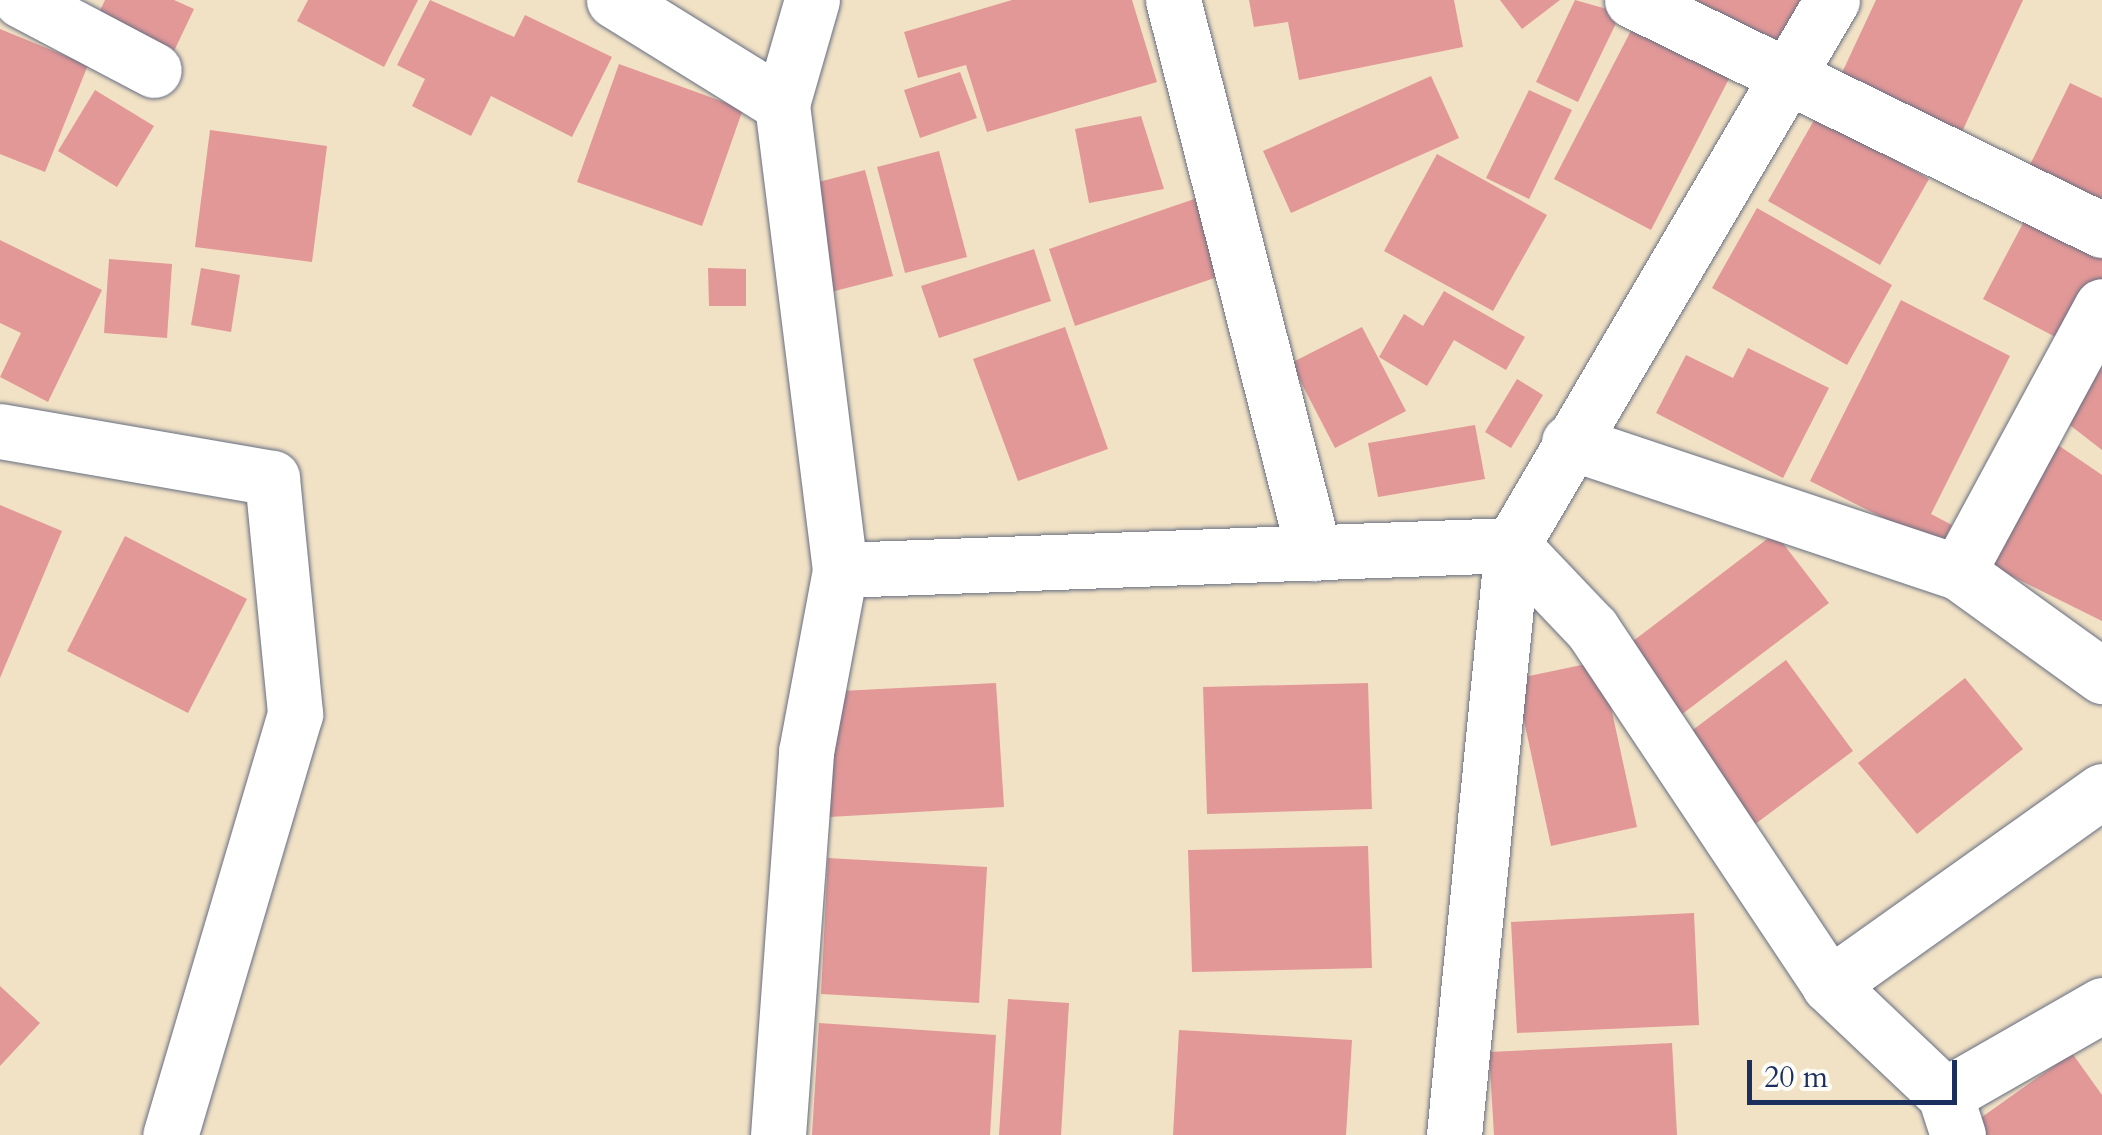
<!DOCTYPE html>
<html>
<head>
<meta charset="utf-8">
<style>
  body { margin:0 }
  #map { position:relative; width:2102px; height:1135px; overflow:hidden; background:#f2e2c5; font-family:Cardo,serif }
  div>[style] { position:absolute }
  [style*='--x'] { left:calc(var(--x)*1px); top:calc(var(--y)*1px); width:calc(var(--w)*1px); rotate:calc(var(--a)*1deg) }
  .building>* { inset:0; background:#e29897 }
  .roads { filter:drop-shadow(0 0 2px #666e82) drop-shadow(0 0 2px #666e82) }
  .minor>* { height:55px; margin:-27.5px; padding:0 27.5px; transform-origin:27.5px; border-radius:27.5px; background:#fff }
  span { translate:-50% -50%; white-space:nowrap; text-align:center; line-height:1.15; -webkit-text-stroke:8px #fdfcf7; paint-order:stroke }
  .scale { position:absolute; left:1747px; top:1060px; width:210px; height:45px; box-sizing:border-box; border:5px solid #1b2f5e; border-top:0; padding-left:12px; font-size:30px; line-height:35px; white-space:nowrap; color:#1b2f5e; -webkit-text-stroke:8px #fdfcf7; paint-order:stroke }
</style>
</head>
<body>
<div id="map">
  <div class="building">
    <div style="clip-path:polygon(105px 0,174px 0,194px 9px,165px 70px,89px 34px)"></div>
    <div style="clip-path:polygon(308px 0,418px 0,384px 67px,297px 21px)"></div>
    <div style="clip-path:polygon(430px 0,514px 37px,525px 15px,612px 57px,572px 137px,491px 96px,471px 136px,412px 106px,425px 79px,397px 65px)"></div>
    <div style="clip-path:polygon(1012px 0,1132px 0,1157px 82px,987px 132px,966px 65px,918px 78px,904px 32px)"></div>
    <div style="clip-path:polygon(1249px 0,1454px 0,1463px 47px,1299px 80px,1288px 22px,1254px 27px)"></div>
    <div style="clip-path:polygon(1500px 0,1560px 0,1522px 29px)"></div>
    <div style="clip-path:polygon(1575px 0,1621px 13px,1578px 102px,1536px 82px)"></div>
    <div style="clip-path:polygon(1645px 0,1813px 0,1779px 68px)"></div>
    <div style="clip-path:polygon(1876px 0,2023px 0,1961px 134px,1840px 77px)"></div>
    <div style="clip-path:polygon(1636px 21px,1733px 71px,1651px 230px,1554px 179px)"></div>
    <div style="clip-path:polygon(0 29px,88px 65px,45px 172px,0 154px)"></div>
    <div style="clip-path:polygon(619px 64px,743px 109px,702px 226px,577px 182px)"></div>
    <div style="clip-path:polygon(960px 72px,977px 118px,920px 138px,904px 90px)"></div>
    <div style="clip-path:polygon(1431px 76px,1459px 138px,1291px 213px,1263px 151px)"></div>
    <div style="clip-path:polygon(2070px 83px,2102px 98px,2102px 212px,2025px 175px)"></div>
    <div style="clip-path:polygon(95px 90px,154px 126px,117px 187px,58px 151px)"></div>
    <div style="clip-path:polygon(1529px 90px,1572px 110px,1529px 199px,1486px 178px)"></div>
    <div style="clip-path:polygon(1817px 115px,1929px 179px,1880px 265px,1768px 201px)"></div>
    <div style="clip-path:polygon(1141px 116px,1164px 189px,1089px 203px,1075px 129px)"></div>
    <div style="clip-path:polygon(210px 130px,327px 146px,312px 262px,195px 247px)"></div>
    <div style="clip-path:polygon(939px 151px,967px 257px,905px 273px,877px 167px)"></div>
    <div style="clip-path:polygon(1437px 154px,1547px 215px,1493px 311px,1384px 251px)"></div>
    <div style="clip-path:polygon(865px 170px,893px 276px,831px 292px,803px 186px)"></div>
    <div style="clip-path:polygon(1200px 197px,1226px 274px,1075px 326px,1049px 249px)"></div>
    <div style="clip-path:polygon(1757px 208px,1892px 285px,1847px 365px,1712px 288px)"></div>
    <div style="clip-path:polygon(2030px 210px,2102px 247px,2102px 281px,2069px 344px,1983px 299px)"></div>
    <div style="clip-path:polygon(0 240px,102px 290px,48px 402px,0 377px,21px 333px,0 323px)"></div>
    <div style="clip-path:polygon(1034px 249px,1051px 301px,939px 338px,921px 286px)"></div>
    <div style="clip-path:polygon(109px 259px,172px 264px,167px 338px,104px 333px)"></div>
    <div style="clip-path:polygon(201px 268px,240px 275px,231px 332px,191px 325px)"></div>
    <div style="clip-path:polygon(708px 268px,746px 269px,746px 306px,709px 306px)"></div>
    <div style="clip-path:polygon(1444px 291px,1525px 337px,1506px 370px,1454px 340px,1427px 386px,1379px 357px,1404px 314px,1423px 326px)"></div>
    <div style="clip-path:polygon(1901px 300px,2010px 356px,1931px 514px,1952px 525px,1941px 547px,1810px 481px)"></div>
    <div style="clip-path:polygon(1065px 327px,1108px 449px,1018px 481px,973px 359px)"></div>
    <div style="clip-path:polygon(1362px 327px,1406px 411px,1335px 448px,1291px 363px)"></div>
    <div style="clip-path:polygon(1748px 348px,1829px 388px,1783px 478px,1656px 413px,1686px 355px,1733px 378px)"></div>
    <div style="clip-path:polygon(2102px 366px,2102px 450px,2062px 419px)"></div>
    <div style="clip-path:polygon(1517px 379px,1543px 395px,1511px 448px,1485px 432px)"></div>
    <div style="clip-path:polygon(1475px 425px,1485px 479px,1378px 497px,1368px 443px)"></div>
    <div style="clip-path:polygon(2055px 443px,2102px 475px,2102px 621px,1987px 564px)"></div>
    <div style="clip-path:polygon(0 505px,62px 531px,0 678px)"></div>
    <div style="clip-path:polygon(1775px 533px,1829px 603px,1669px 724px,1616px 654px)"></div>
    <div style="clip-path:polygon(125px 536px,247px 599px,188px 713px,67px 651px)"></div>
    <div style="clip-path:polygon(1786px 660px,1853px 751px,1738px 837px,1670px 747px)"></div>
    <div style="clip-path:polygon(1601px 661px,1637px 827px,1551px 846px,1515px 679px)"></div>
    <div style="clip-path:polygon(1965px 678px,2023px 749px,1917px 834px,1858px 763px)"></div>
    <div style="clip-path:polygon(996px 683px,1004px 807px,829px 817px,822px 692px)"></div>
    <div style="clip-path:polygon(1368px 683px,1372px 809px,1207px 814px,1203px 687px)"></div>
    <div style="clip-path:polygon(1368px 846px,1372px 968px,1192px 972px,1188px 850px)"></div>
    <div style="clip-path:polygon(828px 858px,987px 867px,979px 1003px,821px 994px)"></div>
    <div style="clip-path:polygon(1694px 913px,1699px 1025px,1517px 1033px,1511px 922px)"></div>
    <div style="clip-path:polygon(0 986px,40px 1023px,0 1066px)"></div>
    <div style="clip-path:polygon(1008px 999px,1069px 1003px,1061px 1135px,999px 1135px)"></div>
    <div style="clip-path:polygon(819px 1023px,996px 1035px,990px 1135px,812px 1135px)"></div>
    <div style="clip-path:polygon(1179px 1030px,1352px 1040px,1346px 1135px,1173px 1135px)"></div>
    <div style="clip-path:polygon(1672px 1043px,1677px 1135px,1494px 1135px,1489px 1052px)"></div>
    <div style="clip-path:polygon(2072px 1053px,2102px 1095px,2102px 1135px,1984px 1135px,1975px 1122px)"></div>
  </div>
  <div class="roads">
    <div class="minor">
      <div style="--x:21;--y:0;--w:150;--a:27.8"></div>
      <div style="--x:614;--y:0;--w:198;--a:31.8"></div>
      <div style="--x:1173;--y:0;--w:571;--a:75.7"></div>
      <div style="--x:1632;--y:0;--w:523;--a:26.08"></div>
      <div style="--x:0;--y:431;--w:276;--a:9.8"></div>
      <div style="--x:272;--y:478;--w:237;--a:84.4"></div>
      <div style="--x:295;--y:714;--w:439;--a:106.5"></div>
      <div style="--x:1569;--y:442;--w:410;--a:18.5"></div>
      <div style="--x:1958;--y:572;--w:178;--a:35.8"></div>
      <div style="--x:840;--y:570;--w:672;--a:-2.13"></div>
      <div style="--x:1512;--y:545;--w:116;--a:46.4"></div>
      <div style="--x:1592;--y:629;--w:428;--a:56.3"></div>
      <div style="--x:1829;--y:985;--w:160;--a:43.5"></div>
      <div style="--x:1945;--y:1095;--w:42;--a:72"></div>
      <div style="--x:1958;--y:572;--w:302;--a:-61.6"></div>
      <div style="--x:1829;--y:985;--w:335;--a:-35.4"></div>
      <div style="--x:1945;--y:1095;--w:181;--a:-29.8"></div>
      <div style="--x:778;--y:1135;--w:384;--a:-85.8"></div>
      <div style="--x:806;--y:752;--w:185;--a:-79.4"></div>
      <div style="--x:840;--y:570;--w:470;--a:-97.1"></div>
      <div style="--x:782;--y:104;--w:108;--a:-73.9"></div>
      <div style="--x:1454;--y:1135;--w:593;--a:-84.39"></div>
      <div style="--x:1512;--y:545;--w:632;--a:-59.58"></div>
    </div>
  </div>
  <div class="scale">20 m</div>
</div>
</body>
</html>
